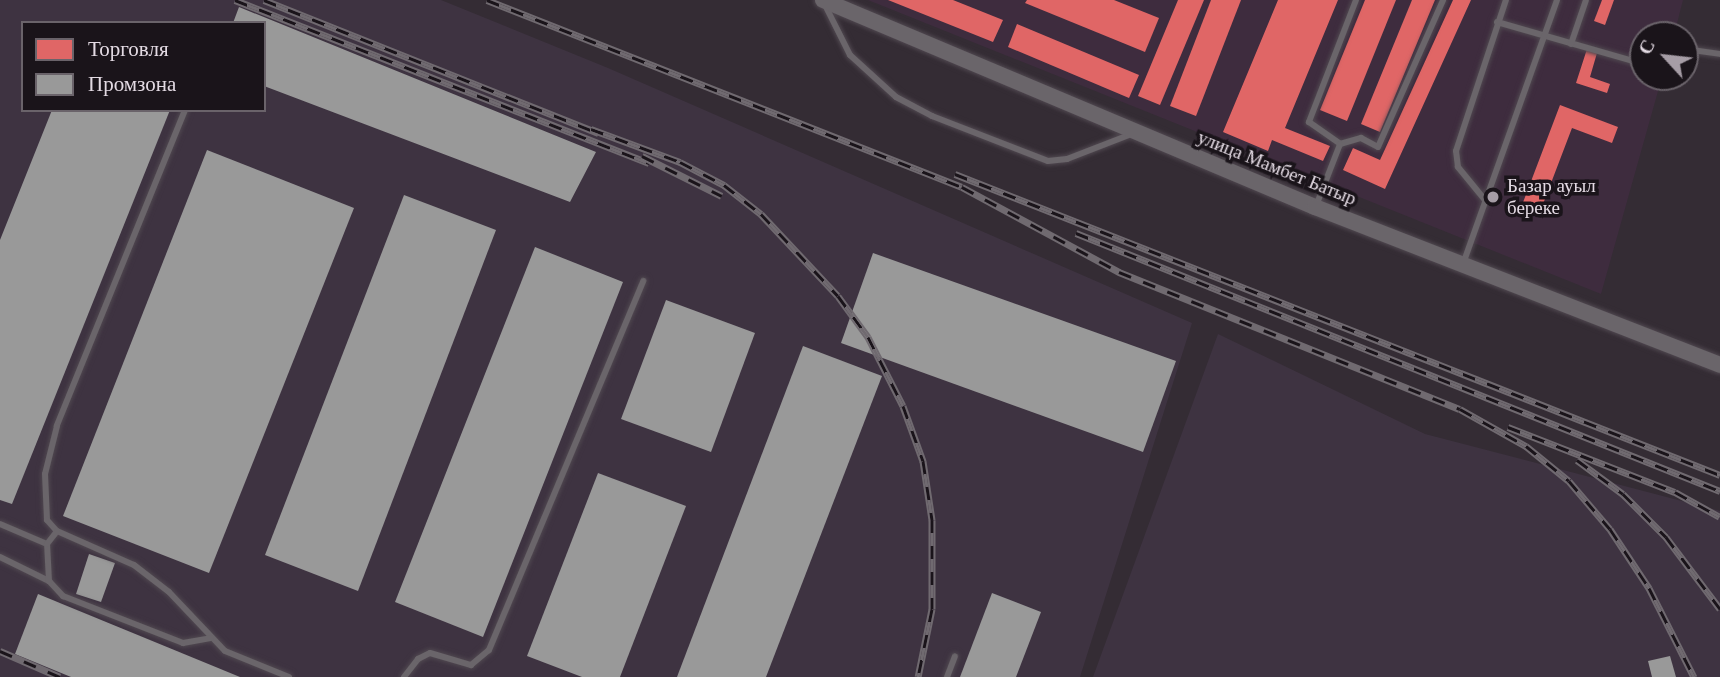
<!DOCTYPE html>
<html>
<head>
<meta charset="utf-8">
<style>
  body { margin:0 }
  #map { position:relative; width:1720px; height:677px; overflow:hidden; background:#342c34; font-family:Georgia,serif }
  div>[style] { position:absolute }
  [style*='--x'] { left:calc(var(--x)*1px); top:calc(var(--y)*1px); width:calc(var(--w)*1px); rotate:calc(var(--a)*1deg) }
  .built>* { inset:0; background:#3e2c3e }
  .industrial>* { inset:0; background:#3e3341 }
  .shops>* { inset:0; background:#e06666 }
  .industry>* { inset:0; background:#999 }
  .roads { filter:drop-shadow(0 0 2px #504850) drop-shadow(0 0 2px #504850) }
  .lane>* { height:6px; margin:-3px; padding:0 3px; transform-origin:3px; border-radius:3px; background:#6a656a }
  .secondary>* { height:16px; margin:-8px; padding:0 8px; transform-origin:8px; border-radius:8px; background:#6a656a }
  .rail>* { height:7px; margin-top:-3.5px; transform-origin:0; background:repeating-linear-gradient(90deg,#1a141a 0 13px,#706a70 0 26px); box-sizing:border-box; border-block:2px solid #706a70 }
  .dots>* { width:19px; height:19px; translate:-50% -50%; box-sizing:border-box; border:4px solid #1a141a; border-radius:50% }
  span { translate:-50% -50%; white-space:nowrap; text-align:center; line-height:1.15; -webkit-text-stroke:7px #1a141a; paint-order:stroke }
  .street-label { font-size:19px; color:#e3dae3 }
  .poi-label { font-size:19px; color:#e3dae3 }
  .left { translate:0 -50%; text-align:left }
  .legend { position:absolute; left:21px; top:21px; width:245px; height:91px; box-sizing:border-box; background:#1a141a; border:2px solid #6a636a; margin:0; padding:9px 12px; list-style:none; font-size:21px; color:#e3dae3 }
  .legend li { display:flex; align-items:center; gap:14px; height:35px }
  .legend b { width:35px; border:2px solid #6a636a }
  .north { position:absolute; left:1629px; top:21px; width:70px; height:70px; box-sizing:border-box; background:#1a141a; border:2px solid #6a636a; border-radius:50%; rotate:297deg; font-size:19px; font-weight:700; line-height:28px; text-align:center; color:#e3dae3 }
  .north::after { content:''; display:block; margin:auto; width:24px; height:32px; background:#a69da6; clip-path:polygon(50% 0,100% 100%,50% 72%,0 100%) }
</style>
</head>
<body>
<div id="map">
  <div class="built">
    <div style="clip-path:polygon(868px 0,1683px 0,1674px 35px,1643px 35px,1643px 77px,1662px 77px,1601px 294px)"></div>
  </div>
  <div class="industrial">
    <div style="clip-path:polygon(evenodd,0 0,441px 0,608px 68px,1192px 323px,1080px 677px,0 677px,0 0,23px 23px,264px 23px,264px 110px,23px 110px,23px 23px)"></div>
    <div style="clip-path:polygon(1218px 334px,1425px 434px,1720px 511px,1720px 677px,1093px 677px)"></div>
  </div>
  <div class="shops">
    <div style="clip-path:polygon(888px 0,953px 0,1003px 20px,993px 42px)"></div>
    <div style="clip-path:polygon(1027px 0,1114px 0,1159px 18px,1145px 52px,1025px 3px)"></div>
    <div style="clip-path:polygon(1178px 0,1204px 0,1160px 105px,1138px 96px)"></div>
    <div style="clip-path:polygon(1211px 0,1241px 0,1196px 116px,1170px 106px)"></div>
    <div style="clip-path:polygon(1278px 0,1338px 0,1285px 128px,1330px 146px,1323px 161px,1272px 140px,1268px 151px,1223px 132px)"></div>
    <div style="clip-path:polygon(1365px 0,1396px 0,1347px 121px,1320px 110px)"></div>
    <div style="clip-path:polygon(1412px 0,1435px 0,1380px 132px,1361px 124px)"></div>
    <div style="clip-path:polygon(1453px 0,1471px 0,1385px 189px,1343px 170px,1353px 148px,1380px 160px)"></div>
    <div style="clip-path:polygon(1602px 0,1614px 0,1605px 25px,1594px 21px)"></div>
    <div style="clip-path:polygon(1017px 24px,1139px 75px,1129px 98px,1008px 47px)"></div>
    <div style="clip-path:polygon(1587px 49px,1597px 53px,1590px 77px,1610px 84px,1607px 93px,1576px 83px)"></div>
    <div style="clip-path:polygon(1560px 105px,1618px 127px,1612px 143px,1572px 128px,1540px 212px,1522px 205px)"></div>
  </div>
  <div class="industry">
    <div style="clip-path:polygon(239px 7px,596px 152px,570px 202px,264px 86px,264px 23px,233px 23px)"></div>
    <div style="clip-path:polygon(52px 110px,170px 110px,12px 504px,0 500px,0 240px)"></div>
    <div style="clip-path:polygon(207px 150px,354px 208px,209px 573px,63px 516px)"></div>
    <div style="clip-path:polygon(404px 195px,496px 230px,358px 591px,265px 555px)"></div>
    <div style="clip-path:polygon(535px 247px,623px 282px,483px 637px,395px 602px)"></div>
    <div style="clip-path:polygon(873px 253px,1176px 361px,1143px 452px,841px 343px)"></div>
    <div style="clip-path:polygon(666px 300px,755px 333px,711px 452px,621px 419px)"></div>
    <div style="clip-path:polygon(803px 346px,882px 376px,766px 677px,677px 677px)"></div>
    <div style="clip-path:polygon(598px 473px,686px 506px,620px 677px,582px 677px,527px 656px)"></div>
    <div style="clip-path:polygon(89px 554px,115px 563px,101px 602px,76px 594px)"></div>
    <div style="clip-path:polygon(992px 593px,1041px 612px,1016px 677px,960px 677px)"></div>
    <div style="clip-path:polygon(38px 594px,240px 677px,71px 677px,15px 654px)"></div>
    <div style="clip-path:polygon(1670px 656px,1676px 677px,1652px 677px,1648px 661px)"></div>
  </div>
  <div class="roads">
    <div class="lane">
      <div style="--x:1356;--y:0;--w:131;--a:111.1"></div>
      <div style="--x:1309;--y:122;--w:38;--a:35"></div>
      <div style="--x:1340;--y:144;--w:22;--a:-16"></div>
      <div style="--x:1361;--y:138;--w:19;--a:28"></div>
      <div style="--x:1378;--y:147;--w:161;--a:-66.1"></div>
      <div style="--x:825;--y:5;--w:56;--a:63.4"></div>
      <div style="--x:850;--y:55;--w:62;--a:42.4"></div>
      <div style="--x:896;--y:97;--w:41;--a:27.8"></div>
      <div style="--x:932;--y:116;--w:124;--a:21.2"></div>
      <div style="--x:1048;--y:161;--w:19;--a:-6"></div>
      <div style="--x:1067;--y:159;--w:72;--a:-21.2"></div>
      <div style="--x:1497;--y:22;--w:152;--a:16"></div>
      <div style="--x:1571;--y:44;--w:46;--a:-71.2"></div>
      <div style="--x:1685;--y:49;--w:35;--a:8"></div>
      <div style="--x:185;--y:110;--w:341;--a:112.1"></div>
      <div style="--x:57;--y:426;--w:49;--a:104"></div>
      <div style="--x:45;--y:474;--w:46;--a:87.5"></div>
      <div style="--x:47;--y:520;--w:15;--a:48"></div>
      <div style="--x:57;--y:531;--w:84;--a:23.8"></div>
      <div style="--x:134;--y:565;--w:44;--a:37.6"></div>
      <div style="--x:169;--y:592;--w:81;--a:46.5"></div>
      <div style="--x:225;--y:651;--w:69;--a:22.1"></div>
      <div style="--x:1485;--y:200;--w:43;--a:-129.3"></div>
      <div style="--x:1458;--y:167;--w:16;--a:-97"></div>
      <div style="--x:1456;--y:151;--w:159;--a:-71.7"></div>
      <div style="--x:1316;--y:206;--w:66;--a:-68.8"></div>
      <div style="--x:1463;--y:264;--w:280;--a:-70.4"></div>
      <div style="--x:0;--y:524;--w:51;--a:23.1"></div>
      <div style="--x:0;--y:557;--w:55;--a:26.1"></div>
      <div style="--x:49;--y:581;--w:21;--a:47"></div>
      <div style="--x:63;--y:596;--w:129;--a:21.4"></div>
      <div style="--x:183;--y:643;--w:28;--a:-10"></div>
      <div style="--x:49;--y:581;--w:37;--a:-93"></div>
      <div style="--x:47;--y:544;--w:16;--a:-52"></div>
      <div style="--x:404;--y:677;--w:23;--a:-52"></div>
      <div style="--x:418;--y:659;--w:13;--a:-27"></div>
      <div style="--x:430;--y:653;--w:43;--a:16.3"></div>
      <div style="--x:471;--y:665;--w:23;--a:-40"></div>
      <div style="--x:489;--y:650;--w:400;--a:-67.3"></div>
      <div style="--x:947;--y:677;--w:22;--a:-69"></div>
    </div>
    <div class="secondary">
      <div style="--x:823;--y:0;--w:534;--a:22.82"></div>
      <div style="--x:1315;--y:207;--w:435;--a:21.3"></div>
    </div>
  </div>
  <div class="rail">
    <div style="--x:235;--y:0;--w:445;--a:21.5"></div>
    <div style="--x:264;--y:0;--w:360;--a:21.7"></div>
    <div style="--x:487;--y:0;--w:510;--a:21.49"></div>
    <div style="--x:962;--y:187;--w:179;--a:28.4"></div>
    <div style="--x:1119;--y:272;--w:367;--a:21.9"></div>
    <div style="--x:1460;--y:409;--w:76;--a:29.3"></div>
    <div style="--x:1526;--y:446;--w:55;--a:39.1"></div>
    <div style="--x:1569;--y:481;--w:63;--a:49.5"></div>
    <div style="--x:1610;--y:529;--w:71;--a:56.5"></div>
    <div style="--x:1649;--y:588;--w:100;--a:63.2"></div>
    <div style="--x:591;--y:129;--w:95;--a:20.3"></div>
    <div style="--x:680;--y:162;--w:50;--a:27.6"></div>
    <div style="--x:724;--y:185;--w:47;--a:38.1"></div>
    <div style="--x:761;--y:214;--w:112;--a:46.8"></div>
    <div style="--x:838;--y:296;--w:51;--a:53.8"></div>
    <div style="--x:868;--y:337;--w:77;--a:63.1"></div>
    <div style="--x:903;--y:406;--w:59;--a:70"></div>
    <div style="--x:923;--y:461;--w:60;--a:81.3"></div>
    <div style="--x:932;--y:520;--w:89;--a:90"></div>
    <div style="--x:932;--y:609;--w:69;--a:101.6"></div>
    <div style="--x:642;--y:156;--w:89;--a:26.6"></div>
    <div style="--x:955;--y:174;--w:822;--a:21.48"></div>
    <div style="--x:1076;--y:233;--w:694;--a:21.83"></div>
    <div style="--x:1508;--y:427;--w:179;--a:21.3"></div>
    <div style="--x:1675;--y:492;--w:51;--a:29.1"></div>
    <div style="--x:1577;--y:460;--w:57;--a:36.5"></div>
    <div style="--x:1623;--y:494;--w:61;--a:45"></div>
    <div style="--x:1666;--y:537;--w:90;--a:53.1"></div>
    <div style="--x:0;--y:651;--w:65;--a:23.4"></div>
  </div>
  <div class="dots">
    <div style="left:1493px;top:197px;background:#a69da6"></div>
  </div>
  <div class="street-label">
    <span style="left:1277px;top:168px;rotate:22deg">улица Мамбет Батыр</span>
  </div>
  <div class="poi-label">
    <span class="left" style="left:1507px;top:197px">Базар ауыл<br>береке</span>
  </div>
  <ul class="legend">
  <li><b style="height:19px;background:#e06666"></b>Торговля</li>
  <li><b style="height:19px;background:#999"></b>Промзона</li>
  </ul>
  <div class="north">С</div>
</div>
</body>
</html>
